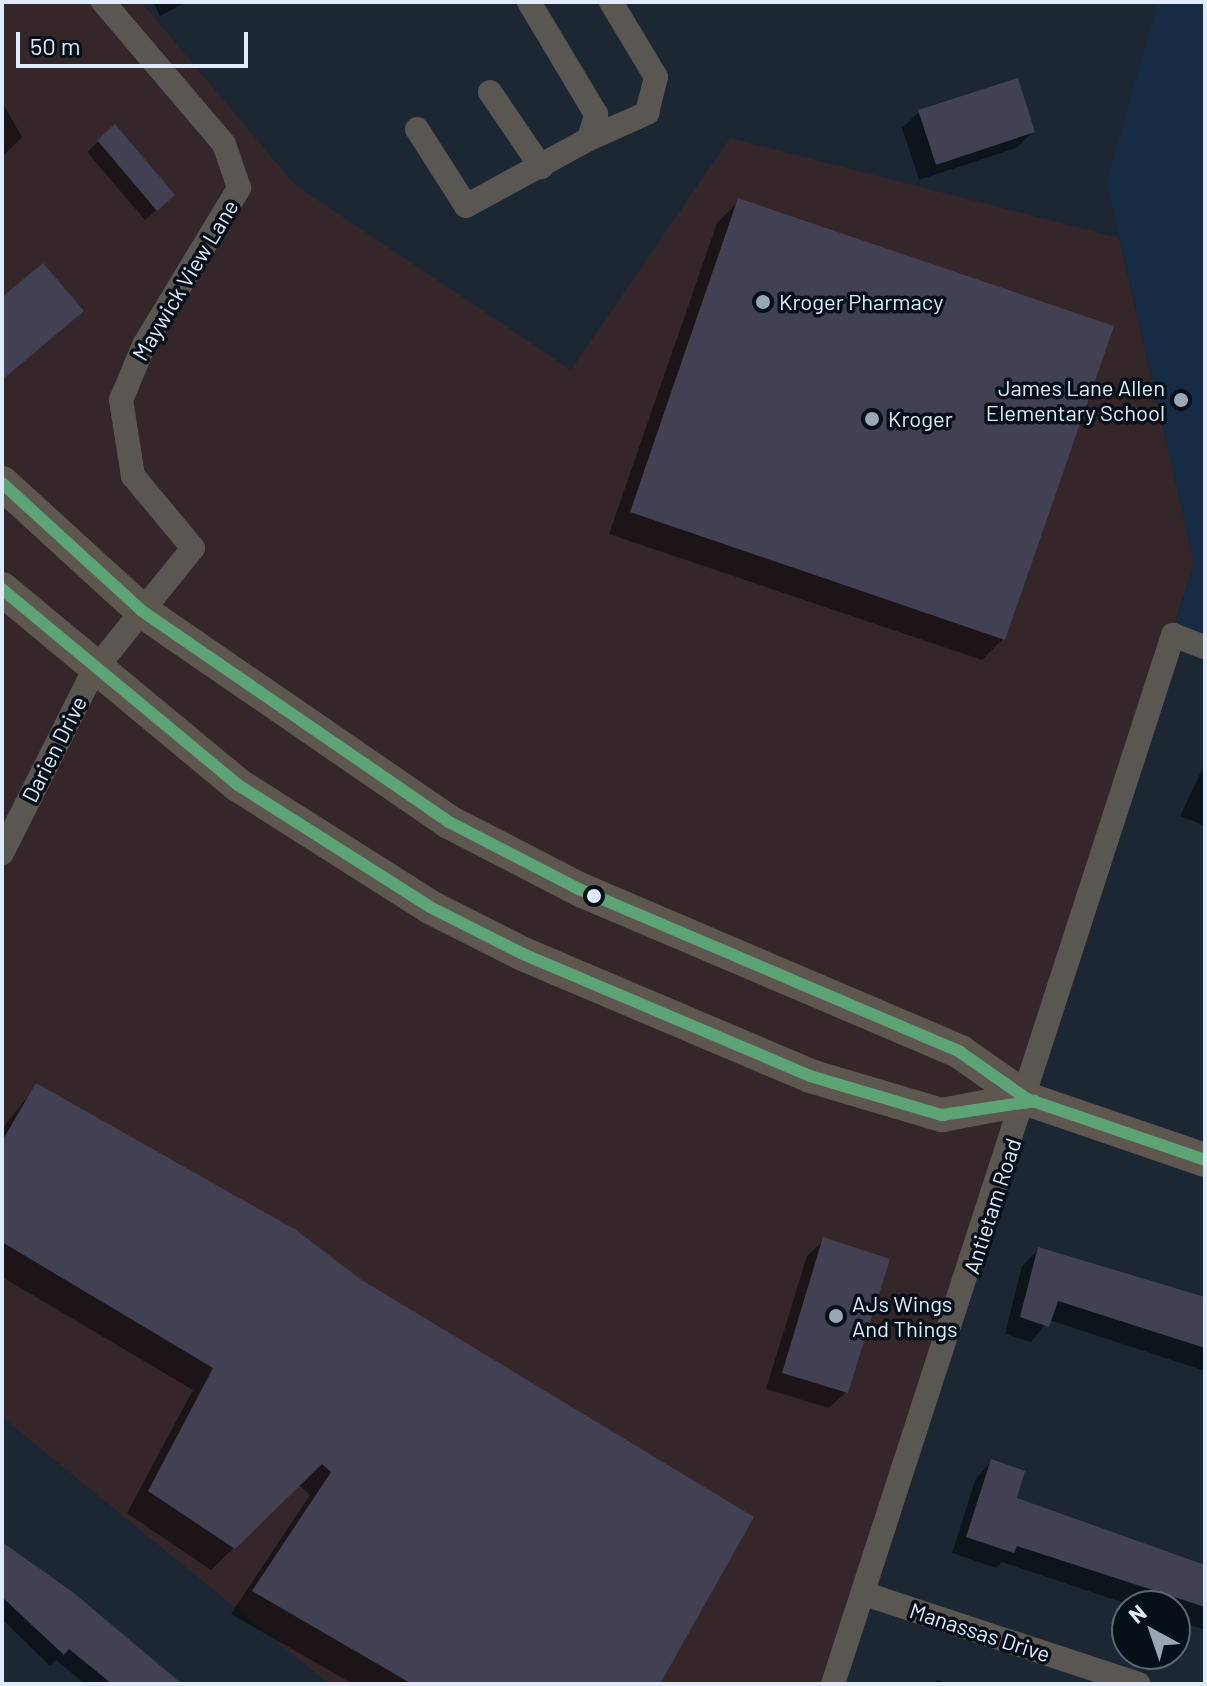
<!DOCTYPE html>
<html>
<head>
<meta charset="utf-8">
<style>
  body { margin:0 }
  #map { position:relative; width:1207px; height:1686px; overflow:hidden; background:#1c2733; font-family:Barlow,sans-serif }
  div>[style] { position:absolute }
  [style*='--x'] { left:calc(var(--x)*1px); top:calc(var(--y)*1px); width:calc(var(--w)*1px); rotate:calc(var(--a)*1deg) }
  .commercial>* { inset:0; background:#35262a }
  .built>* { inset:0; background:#162c45 }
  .shadow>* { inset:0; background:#0007 }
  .building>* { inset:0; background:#414153 }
  .street>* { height:24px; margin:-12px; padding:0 12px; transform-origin:12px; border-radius:12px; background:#5a5652 }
  .secondary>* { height:34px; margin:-17px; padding:0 17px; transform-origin:17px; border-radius:17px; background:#5e5750 }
  .bus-1>* { height:12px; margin:-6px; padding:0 6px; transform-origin:6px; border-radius:6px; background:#5ca476 }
  .dots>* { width:22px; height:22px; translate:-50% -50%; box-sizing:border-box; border:4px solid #070f18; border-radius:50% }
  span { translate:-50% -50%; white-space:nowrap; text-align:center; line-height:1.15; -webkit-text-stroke:7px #070f18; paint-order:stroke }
  .street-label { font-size:22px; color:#dfebfa }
  .poi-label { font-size:22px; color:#dfebfa }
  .left { translate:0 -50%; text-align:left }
  .right { translate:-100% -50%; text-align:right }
  .frame { position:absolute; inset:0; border:4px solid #dfebfa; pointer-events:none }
  .north { position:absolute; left:1111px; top:1590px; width:80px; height:80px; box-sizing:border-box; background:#070f18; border:2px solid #5d6772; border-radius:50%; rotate:320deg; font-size:22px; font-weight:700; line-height:32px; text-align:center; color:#dfebfa }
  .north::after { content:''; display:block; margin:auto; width:28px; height:36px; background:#9ba6b4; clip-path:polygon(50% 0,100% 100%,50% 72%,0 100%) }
  .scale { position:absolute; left:16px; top:32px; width:232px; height:36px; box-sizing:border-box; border:4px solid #dfebfa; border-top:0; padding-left:10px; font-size:24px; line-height:28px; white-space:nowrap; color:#dfebfa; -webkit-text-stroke:6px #070f18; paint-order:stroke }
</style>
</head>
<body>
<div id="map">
  <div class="commercial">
    <div style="clip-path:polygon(2px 2px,141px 2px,295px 185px,571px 370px,730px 138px,1119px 238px,1194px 563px,832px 1684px,329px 1684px,2px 1417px)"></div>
  </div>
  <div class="built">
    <div style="clip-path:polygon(1158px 2px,1205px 2px,1205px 647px,1173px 635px,1194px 563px,1107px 181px)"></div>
  </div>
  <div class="shadow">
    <div style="clip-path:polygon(153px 2px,186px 2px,160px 16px)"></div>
    <div style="clip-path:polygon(2px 102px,22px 137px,2px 157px)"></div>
    <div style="clip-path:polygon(919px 112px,1033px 132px,1016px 148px,919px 180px,902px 128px)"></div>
    <div style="clip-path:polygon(115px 127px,161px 206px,145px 220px,87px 152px)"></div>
    <div style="clip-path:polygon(739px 201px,1004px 638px,982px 660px,609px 534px,717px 223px)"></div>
    <div style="clip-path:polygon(1205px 763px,1205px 826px,1180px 816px)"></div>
    <div style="clip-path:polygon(37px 1085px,658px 1684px,353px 1684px,231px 1614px,310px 1495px,299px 1485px,211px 1570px,127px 1513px,193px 1390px,2px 1277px,2px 1129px)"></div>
    <div style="clip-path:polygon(824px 1240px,846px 1392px,829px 1408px,766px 1389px,807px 1256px)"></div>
    <div style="clip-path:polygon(1038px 1250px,1205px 1303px,1205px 1371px,1049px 1320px,1031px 1342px,1005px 1334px,1022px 1266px)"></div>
    <div style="clip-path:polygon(992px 1461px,1014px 1499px,1205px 1567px,1205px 1630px,1175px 1620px,1175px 1606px,1133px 1606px,1002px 1562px,996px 1568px,952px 1553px,976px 1478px)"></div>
    <div style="clip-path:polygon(2px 1542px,179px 1684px,85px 1684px,56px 1660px,50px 1666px,2px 1619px)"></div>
    <div style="clip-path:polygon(938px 1680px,949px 1684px,933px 1684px)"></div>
  </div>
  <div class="building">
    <div style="clip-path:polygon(1018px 78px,1035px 132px,936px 165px,918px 110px)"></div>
    <div style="clip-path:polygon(115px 124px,175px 195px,157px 211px,97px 140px)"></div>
    <div style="clip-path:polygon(738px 198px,1114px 326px,1005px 640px,630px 512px)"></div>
    <div style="clip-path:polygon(43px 263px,84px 311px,2px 380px,2px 297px)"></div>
    <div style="clip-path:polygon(36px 1083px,296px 1230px,360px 1279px,754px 1517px,660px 1684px,412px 1684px,252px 1591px,331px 1472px,322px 1464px,235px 1549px,148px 1491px,213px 1368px,2px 1242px,2px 1141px)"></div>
    <div style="clip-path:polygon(823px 1237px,890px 1259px,848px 1393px,782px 1373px)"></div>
    <div style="clip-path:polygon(1038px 1247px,1205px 1297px,1205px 1348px,1058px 1301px,1049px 1327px,1020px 1317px)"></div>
    <div style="clip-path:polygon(991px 1459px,1025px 1471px,1017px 1498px,1205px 1565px,1205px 1607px,1017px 1546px,1014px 1553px,966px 1537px)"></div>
    <div style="clip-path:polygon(2px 1542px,74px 1593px,182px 1684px,112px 1684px,69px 1649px,64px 1655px,2px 1597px)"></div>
  </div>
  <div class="street">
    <div style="--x:490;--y:92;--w:91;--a:55.8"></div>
    <div style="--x:417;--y:129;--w:91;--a:57.5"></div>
    <div style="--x:466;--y:206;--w:140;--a:-28.6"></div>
    <div style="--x:589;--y:139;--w:26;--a:-74"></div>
    <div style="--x:596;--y:114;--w:131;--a:-120.9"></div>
    <div style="--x:589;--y:139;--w:64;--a:-24.1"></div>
    <div style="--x:647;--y:113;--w:37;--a:-76"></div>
    <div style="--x:656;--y:77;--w:87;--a:-121"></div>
    <div style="--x:2;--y:853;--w:203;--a:-63.3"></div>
    <div style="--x:93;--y:672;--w:159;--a:-51.1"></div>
    <div style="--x:193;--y:548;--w:94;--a:-129.8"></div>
    <div style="--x:133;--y:476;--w:77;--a:-99"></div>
    <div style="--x:121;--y:400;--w:60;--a:-67.3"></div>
    <div style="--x:144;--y:345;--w:184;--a:-58.8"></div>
    <div style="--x:239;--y:188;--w:46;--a:-108.8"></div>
    <div style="--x:224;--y:144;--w:187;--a:-130.4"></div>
    <div style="--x:865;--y:1594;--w:288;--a:18.2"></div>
    <div style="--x:833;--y:1684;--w:1103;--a:-72.04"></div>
    <div style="--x:1173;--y:635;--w:34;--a:21"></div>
  </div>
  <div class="secondary">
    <div style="--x:2;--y:483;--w:190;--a:42.4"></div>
    <div style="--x:142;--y:611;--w:373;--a:34.5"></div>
    <div style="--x:449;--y:822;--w:148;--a:27.3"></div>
    <div style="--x:581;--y:890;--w:412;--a:23.1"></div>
    <div style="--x:960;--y:1052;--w:82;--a:35"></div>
    <div style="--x:1027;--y:1099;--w:188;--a:18.9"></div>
    <div style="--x:2;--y:589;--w:307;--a:39.7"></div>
    <div style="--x:238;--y:785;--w:227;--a:32.4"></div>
    <div style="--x:430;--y:907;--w:104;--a:26.8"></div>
    <div style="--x:523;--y:954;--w:312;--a:23"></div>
    <div style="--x:810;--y:1076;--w:138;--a:16.5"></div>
    <div style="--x:942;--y:1115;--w:86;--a:-10.7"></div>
  </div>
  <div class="bus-1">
    <div style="--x:2;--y:483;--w:190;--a:42.4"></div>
    <div style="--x:142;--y:611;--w:373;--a:34.5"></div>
    <div style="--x:449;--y:822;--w:148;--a:27.3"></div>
    <div style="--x:581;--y:890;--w:412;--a:23.1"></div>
    <div style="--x:960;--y:1052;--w:82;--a:35"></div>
    <div style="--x:1027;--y:1099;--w:188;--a:18.9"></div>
    <div style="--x:2;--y:589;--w:307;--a:39.7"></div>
    <div style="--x:238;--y:785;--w:227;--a:32.4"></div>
    <div style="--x:430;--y:907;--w:104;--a:26.8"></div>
    <div style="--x:523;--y:954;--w:312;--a:23"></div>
    <div style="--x:810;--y:1076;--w:138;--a:16.5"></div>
    <div style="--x:942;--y:1115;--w:94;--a:-8.6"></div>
  </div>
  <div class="dots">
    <div style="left:763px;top:302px;background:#9ba6b4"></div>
    <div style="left:1181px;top:400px;background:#9ba6b4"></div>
    <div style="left:872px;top:419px;background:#9ba6b4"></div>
    <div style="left:594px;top:896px;background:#dfebfa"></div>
    <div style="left:836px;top:1316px;background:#9ba6b4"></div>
  </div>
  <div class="street-label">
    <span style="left:185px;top:280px;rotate:-59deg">Maywick View Lane</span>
    <span style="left:54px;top:749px;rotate:-63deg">Darien Drive</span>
    <span style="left:992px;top:1206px;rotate:-72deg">Antietam Road</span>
    <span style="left:980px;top:1632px;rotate:18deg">Manassas Drive</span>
  </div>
  <div class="poi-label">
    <span class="left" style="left:779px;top:302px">Kroger Pharmacy</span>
    <span class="right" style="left:1165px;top:400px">James Lane Allen<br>Elementary School</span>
    <span class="left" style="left:888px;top:419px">Kroger</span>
    <span class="left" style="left:852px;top:1316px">AJs Wings<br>And Things</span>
  </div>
  <div class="frame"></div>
  <div class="north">N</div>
  <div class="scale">50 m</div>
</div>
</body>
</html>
